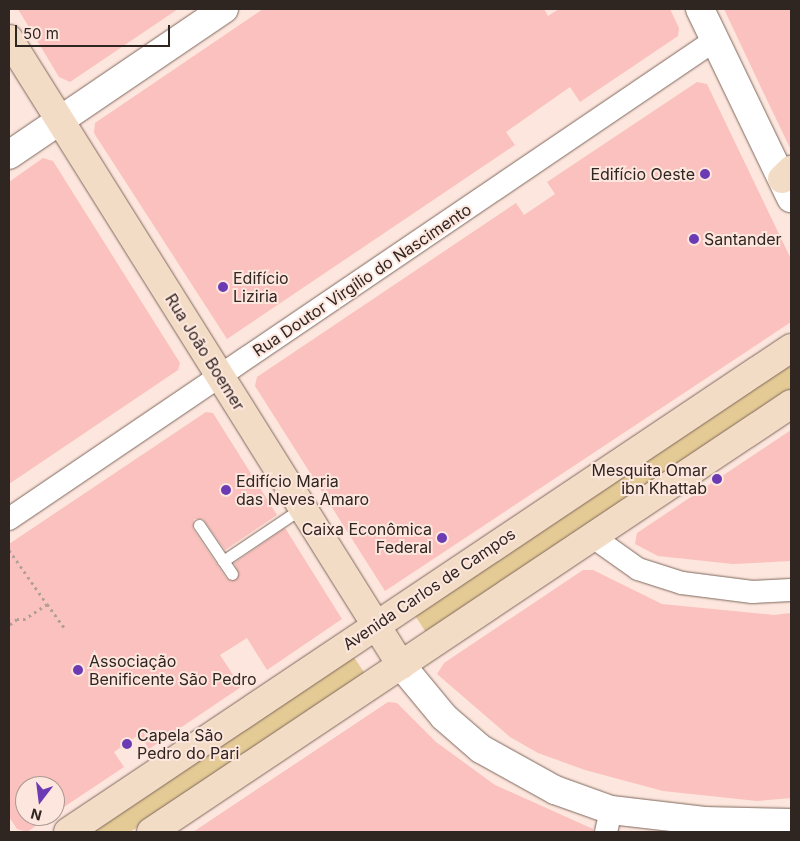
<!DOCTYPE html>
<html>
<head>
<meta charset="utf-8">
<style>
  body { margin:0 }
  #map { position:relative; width:800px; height:841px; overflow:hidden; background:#fde6dd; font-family:Inter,sans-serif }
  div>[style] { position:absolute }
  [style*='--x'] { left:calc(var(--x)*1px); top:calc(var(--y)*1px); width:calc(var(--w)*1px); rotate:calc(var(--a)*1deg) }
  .green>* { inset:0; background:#e4ca95 }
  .building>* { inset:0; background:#fac1be }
  .path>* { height:3px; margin-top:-1.5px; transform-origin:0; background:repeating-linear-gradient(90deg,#b29f98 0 2.5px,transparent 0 6.5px) }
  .roads { filter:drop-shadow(0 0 1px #7f675d) drop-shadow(0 0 1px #7f675d) }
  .service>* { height:11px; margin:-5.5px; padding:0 5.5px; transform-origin:5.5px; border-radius:5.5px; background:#fff }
  .minor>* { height:22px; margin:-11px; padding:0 11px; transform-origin:11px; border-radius:11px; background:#fff }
  .tertiary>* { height:28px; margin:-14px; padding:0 14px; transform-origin:14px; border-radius:14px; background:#fff }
  .secondary>* { height:28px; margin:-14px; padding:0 14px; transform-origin:14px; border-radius:14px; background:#f3dcc5 }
  .dots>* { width:14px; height:14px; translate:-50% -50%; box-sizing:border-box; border:2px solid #fde6dd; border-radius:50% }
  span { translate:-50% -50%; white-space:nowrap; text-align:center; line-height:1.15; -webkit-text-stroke:4px #fde6dd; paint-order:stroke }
  .poi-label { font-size:16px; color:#2f2521 }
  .right { translate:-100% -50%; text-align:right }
  .left { translate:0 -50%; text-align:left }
  .street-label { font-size:16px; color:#2f2521 }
  .frame { position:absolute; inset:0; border:10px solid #2f2521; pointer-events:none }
  .north { position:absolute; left:15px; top:776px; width:50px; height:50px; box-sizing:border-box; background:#fde6dd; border:1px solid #ab9992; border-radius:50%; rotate:195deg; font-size:14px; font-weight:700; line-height:20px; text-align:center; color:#2f2521 }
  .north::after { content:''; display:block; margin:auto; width:18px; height:22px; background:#6c3bb3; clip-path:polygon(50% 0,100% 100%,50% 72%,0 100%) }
  .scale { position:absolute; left:15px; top:25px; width:155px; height:22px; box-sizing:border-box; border:2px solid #2f2521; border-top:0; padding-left:6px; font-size:15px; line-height:18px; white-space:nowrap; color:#2f2521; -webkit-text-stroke:4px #fde6dd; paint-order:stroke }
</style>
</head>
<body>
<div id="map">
  <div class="green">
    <div style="clip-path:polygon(791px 362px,791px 390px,427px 634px,414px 614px)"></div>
    <div style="clip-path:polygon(353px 656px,366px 675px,130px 832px,89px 832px)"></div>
  </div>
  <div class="building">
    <div style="clip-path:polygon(18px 9px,178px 9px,70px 82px,59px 77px)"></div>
    <div style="clip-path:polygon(263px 9px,544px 9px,548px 16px,559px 9px,670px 9px,679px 28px,678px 36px,580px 102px,570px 87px,506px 132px,515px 145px,227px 339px,94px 133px,95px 123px)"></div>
    <div style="clip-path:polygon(724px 9px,791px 9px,791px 150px,767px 100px)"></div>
    <div style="clip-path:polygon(697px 82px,707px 84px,791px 259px,791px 322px,385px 591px,255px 386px,257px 377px,516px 203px,524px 215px,555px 194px,547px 182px)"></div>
    <div style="clip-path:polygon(43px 158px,53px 161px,180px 363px,178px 370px,9px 484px,9px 182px)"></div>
    <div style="clip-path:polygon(206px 412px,213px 413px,277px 515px,225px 550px,203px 519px,194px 519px,193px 529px,226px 578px,232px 581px,239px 574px,234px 563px,285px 528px,342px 619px,267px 670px,247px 638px,220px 655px,241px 687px,149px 749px,140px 734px,114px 752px,124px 767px,55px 813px,55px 786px,25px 786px,25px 816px,50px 816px,27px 832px,17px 829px,9px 817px,9px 544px)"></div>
    <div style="clip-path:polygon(791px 430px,791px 561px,733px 564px,658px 556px,635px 544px,637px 533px)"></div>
    <div style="clip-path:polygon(583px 570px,593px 570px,662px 604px,774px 615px,791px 613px,791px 798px,757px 801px,663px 791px,585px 770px,538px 753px,510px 737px,437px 674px,444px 663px)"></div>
    <div style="clip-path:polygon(388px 702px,397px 703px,436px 742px,495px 785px,593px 829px,593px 832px,193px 832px)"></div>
  </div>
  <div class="path">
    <div style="--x:9;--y:550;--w:66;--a:54.9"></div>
    <div style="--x:47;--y:604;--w:27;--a:146"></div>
    <div style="--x:25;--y:619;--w:8;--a:180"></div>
    <div style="--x:17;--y:619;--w:10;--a:143"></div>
    <div style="--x:47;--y:604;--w:29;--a:54"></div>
  </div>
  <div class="roads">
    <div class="service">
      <div style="--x:199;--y:525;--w:59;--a:56"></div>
      <div style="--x:223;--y:561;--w:95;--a:-33.9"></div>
    </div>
    <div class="minor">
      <div style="--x:9;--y:519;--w:853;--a:-34.16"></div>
      <div style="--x:593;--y:537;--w:55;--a:35.4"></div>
      <div style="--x:638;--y:569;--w:46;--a:17.7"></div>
      <div style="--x:682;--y:583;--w:71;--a:7.3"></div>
      <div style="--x:752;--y:592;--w:39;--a:-3"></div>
      <div style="--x:606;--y:832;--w:23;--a:-77"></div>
    </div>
    <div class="tertiary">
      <div style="--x:700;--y:9;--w:210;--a:64.3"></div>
      <div style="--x:9;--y:155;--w:260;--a:-34.2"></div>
      <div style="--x:401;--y:665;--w:67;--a:50.4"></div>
      <div style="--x:444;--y:717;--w:49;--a:40.9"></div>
      <div style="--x:481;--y:749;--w:85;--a:29"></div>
      <div style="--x:555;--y:790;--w:59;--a:19.7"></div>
      <div style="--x:611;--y:810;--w:94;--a:6.7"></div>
      <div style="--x:704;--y:821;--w:87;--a:1.3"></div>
    </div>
    <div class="secondary">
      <div style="--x:9;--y:39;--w:739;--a:57.95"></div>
      <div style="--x:782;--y:179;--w:13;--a:-45"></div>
      <div style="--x:68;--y:832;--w:870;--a:-33.8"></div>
      <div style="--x:151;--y:832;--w:770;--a:-33.77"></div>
    </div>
  </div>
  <div class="dots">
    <div style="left:705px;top:174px;background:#6c3bb3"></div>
    <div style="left:694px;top:239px;background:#6c3bb3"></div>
    <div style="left:223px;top:287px;background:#6c3bb3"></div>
    <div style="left:717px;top:479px;background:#6c3bb3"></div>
    <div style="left:226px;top:490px;background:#6c3bb3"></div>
    <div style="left:442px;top:538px;background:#6c3bb3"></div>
    <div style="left:78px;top:670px;background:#6c3bb3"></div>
    <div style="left:127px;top:744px;background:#6c3bb3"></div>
  </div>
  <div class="poi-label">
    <span class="right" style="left:695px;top:174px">Edifício Oeste</span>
    <span class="left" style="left:704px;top:239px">Santander</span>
    <span class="left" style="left:233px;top:287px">Edifício<br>Liziria</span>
    <span class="right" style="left:707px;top:479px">Mesquita Omar<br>ibn Khattab</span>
    <span class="left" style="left:236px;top:490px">Edifício Maria<br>das Neves Amaro</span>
    <span class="right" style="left:432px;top:538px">Caixa Econômica<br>Federal</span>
    <span class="left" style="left:89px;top:670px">Associação<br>Benificente São Pedro</span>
    <span class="left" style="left:137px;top:744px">Capela São<br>Pedro do Pari</span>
  </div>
  <div class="street-label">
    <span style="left:362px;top:280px;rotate:-34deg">Rua Doutor Virgílio do Nascimento</span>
    <span style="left:205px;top:352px;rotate:58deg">Rua João Boemer</span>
    <span style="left:429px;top:589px;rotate:-34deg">Avenida Carlos de Campos</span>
  </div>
  <div class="frame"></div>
  <div class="north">N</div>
  <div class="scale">50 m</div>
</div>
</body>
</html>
